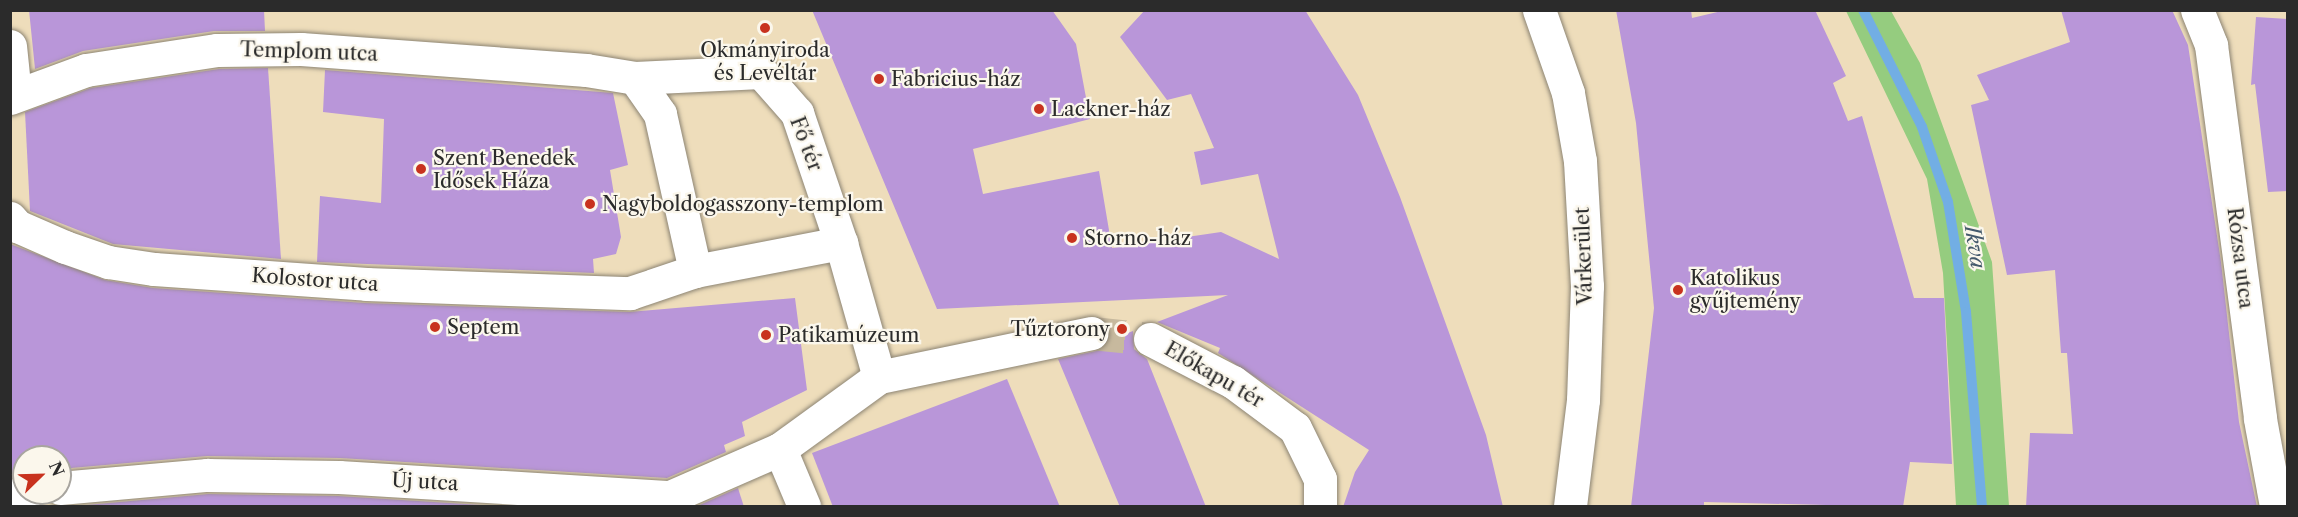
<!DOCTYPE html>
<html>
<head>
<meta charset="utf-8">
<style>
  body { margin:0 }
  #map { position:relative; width:2298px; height:517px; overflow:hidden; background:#edb; font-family:"Libre Caslon Text",serif }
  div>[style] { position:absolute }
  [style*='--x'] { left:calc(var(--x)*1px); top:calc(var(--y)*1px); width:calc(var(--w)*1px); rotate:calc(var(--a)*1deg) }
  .green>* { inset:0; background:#95cc7f }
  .stream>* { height:10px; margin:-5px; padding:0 5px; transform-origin:5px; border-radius:5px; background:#72aee4 }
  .building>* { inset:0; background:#b996d9 }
  .minor-tunnel>* { height:33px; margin-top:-16.5px; transform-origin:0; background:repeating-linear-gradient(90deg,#c7b99e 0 33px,transparent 0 49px) }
  .roads { filter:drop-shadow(0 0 2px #8c8473) drop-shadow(0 0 2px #8c8473) }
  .minor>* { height:33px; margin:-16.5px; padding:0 16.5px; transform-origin:16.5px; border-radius:16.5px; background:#fff }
  .dots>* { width:16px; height:16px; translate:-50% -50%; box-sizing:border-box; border:3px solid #fbf7ec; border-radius:50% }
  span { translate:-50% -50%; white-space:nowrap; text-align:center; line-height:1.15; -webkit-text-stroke:4.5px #fbf7ec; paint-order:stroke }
  .poi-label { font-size:20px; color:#2b2b2b }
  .left { translate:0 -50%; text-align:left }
  .right { translate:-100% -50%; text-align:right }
  .street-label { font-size:20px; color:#2b2b2b }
  .water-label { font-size:21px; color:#44596c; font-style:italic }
  .frame { position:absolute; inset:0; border:12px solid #2b2b2b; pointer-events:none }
  .north { position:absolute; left:12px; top:445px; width:60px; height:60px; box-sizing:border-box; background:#fbf7ec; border:2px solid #a8a59f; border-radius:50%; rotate:67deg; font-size:16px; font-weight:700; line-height:24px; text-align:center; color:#2b2b2b }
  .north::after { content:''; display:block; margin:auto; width:21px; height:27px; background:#c8321e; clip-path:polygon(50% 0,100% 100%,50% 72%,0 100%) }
</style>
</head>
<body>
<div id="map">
  <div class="green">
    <div style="clip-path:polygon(1846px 11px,1891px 11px,1920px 63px,1992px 262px,2009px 506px,1956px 506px,1943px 273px,1927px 179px)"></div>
  </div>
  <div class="stream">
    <div style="--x:1863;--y:10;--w:131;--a:63.2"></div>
    <div style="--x:1922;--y:127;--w:79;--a:70.9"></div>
    <div style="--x:1948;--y:202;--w:111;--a:80.7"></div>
    <div style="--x:1966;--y:312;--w:195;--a:85.3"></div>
  </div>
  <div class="building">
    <div style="clip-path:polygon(29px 10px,264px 10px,265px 31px,214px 31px,83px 51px,35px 69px)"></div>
    <div style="clip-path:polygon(812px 10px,1052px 10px,1076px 44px,1090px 119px,973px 149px,983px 194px,1099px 171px,1112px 248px,1221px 232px,1279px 259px,1258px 174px,1201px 185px,1194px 152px,1214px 148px,1191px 94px,1167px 100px,1120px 37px,1145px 10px,1305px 10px,1358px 95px,1400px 197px,1486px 435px,1503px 507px,1343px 507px,1355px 472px,1369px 450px,1218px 353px,1220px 348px,1157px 322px,1228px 295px,937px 309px)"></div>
    <div style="clip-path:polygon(1616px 10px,1691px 10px,1692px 18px,1726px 10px,1815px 10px,1846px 76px,1833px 83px,1848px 121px,1862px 116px,1914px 298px,1944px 298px,1952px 464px,1910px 462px,1903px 507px,1704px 502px,1704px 507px,1631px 507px,1654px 308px,1636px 123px)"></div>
    <div style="clip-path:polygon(2061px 10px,2172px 10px,2188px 45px,2221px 262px,2239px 422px,2257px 507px,2026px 507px,2030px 433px,2073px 434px,2067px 353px,2061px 353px,2055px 270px,2007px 275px,1971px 105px,1989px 100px,1977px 75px,2070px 42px)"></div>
    <div style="clip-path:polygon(2256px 17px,2288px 19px,2288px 191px,2268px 192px,2255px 84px,2251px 85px)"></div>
    <div style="clip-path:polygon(268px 68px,281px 259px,113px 244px,30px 211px,25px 112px,91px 88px,219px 69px)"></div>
    <div style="clip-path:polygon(325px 70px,613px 93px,628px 165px,610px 170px,621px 237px,616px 254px,593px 259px,594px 273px,317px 262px,320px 196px,381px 203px,384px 119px,323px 112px)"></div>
    <div style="clip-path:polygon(10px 244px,105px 280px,153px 288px,365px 303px,629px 312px,795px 298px,807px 390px,742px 422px,745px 436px,724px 445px,726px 452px,667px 478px,340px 458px,207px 456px,60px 469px,60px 457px,24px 457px,24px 475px,10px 477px)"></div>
    <div style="clip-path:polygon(1133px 331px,1134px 349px,1147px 359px,1206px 507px,1120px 507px,1058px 359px,1096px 351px,1109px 340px)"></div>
    <div style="clip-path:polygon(1007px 379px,1060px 507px,833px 507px,812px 453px)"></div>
    <div style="clip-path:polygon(738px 488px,744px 507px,695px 507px)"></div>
    <div style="clip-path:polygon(208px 494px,338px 496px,516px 507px,64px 507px)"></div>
  </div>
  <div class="minor-tunnel">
    <div style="--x:1092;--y:333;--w:58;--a:5.9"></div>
  </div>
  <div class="roads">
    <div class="minor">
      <div style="--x:1539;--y:10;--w:88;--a:70.7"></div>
      <div style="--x:1568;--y:93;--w:69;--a:80"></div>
      <div style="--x:1580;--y:161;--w:125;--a:86.8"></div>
      <div style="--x:1587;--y:286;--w:114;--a:92"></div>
      <div style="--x:1583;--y:400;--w:107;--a:97"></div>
      <div style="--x:2197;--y:10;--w:38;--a:68"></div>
      <div style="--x:2211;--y:45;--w:377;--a:82.5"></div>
      <div style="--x:2260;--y:419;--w:88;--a:79.6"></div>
      <div style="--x:10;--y:46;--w:48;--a:84.1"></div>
      <div style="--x:635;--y:78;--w:126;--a:-2.7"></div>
      <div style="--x:761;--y:72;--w:55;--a:48.7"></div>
      <div style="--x:797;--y:113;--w:137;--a:71.3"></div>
      <div style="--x:10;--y:98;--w:81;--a:-20.2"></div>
      <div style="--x:86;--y:70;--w:133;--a:-8.7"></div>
      <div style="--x:217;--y:50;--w:84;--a:-0.7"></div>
      <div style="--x:301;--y:49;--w:286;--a:4.2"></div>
      <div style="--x:586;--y:70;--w:50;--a:9.3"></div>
      <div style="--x:635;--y:78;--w:44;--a:55.2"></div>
      <div style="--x:660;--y:114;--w:161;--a:77.4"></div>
      <div style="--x:695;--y:271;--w:149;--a:-10.9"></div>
      <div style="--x:841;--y:243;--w:139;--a:74.2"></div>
      <div style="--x:879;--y:377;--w:217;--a:-11.7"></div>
      <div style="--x:10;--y:218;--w:11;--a:49"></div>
      <div style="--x:17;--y:226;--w:52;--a:23.6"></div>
      <div style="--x:65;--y:247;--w:46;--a:19.2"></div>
      <div style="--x:108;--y:262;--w:47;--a:8.7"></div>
      <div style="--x:154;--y:269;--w:213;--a:4"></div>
      <div style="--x:366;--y:284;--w:264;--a:2"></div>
      <div style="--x:630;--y:293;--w:69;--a:-18.7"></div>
      <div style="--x:1150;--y:339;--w:93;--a:27.4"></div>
      <div style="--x:1233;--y:382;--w:77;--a:36.6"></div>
      <div style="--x:1295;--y:428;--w:57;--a:63.9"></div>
      <div style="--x:1320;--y:479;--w:27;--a:90"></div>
      <div style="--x:780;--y:449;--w:62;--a:67.2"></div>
      <div style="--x:60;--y:488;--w:148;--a:-5.1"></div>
      <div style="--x:207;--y:475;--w:132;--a:0.9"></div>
      <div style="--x:339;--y:477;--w:332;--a:3.5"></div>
      <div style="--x:670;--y:497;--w:120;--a:-23.6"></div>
      <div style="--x:780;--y:449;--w:122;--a:-36"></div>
      <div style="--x:10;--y:496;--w:17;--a:-10"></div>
    </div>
  </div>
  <div class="dots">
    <div style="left:765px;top:28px;background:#c8321e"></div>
    <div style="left:879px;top:79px;background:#c8321e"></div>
    <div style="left:1039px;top:109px;background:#c8321e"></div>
    <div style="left:421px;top:169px;background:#c8321e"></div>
    <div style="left:590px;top:204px;background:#c8321e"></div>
    <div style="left:1072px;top:238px;background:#c8321e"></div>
    <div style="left:1678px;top:290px;background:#c8321e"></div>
    <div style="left:435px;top:327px;background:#c8321e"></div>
    <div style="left:1122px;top:329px;background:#c8321e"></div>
    <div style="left:766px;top:335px;background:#c8321e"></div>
  </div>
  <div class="poi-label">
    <span style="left:765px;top:62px">Okmányiroda<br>és Levéltár</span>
    <span class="left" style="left:891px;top:79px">Fabricius-ház</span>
    <span class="left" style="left:1051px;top:109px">Lackner-ház</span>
    <span class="left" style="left:433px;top:170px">Szent Benedek<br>Idősek Háza</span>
    <span class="left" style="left:602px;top:204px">Nagyboldogasszony-templom</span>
    <span class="left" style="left:1084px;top:238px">Storno-ház</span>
    <span class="left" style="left:1690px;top:290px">Katolikus<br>gyűjtemény</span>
    <span class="left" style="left:447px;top:327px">Septem</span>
    <span class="right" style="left:1110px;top:329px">Tűztorony</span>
    <span class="left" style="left:778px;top:335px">Patikamúzeum</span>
  </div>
  <div class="street-label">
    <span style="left:309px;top:52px;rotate:2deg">Templom utca</span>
    <span style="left:806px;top:144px;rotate:69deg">Fő tér</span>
    <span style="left:1584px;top:256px;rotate:-92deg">Várkerület</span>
    <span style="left:2240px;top:258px;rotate:83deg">Rózsa utca</span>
    <span style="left:315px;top:280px;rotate:4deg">Kolostor utca</span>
    <span style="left:1214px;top:375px;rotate:30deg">Előkapu tér</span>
    <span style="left:425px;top:482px;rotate:3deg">Új utca</span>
  </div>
  <div class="water-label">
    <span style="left:1975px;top:247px;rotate:81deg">Ikva</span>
  </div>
  <div class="frame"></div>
  <div class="north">N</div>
</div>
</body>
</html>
